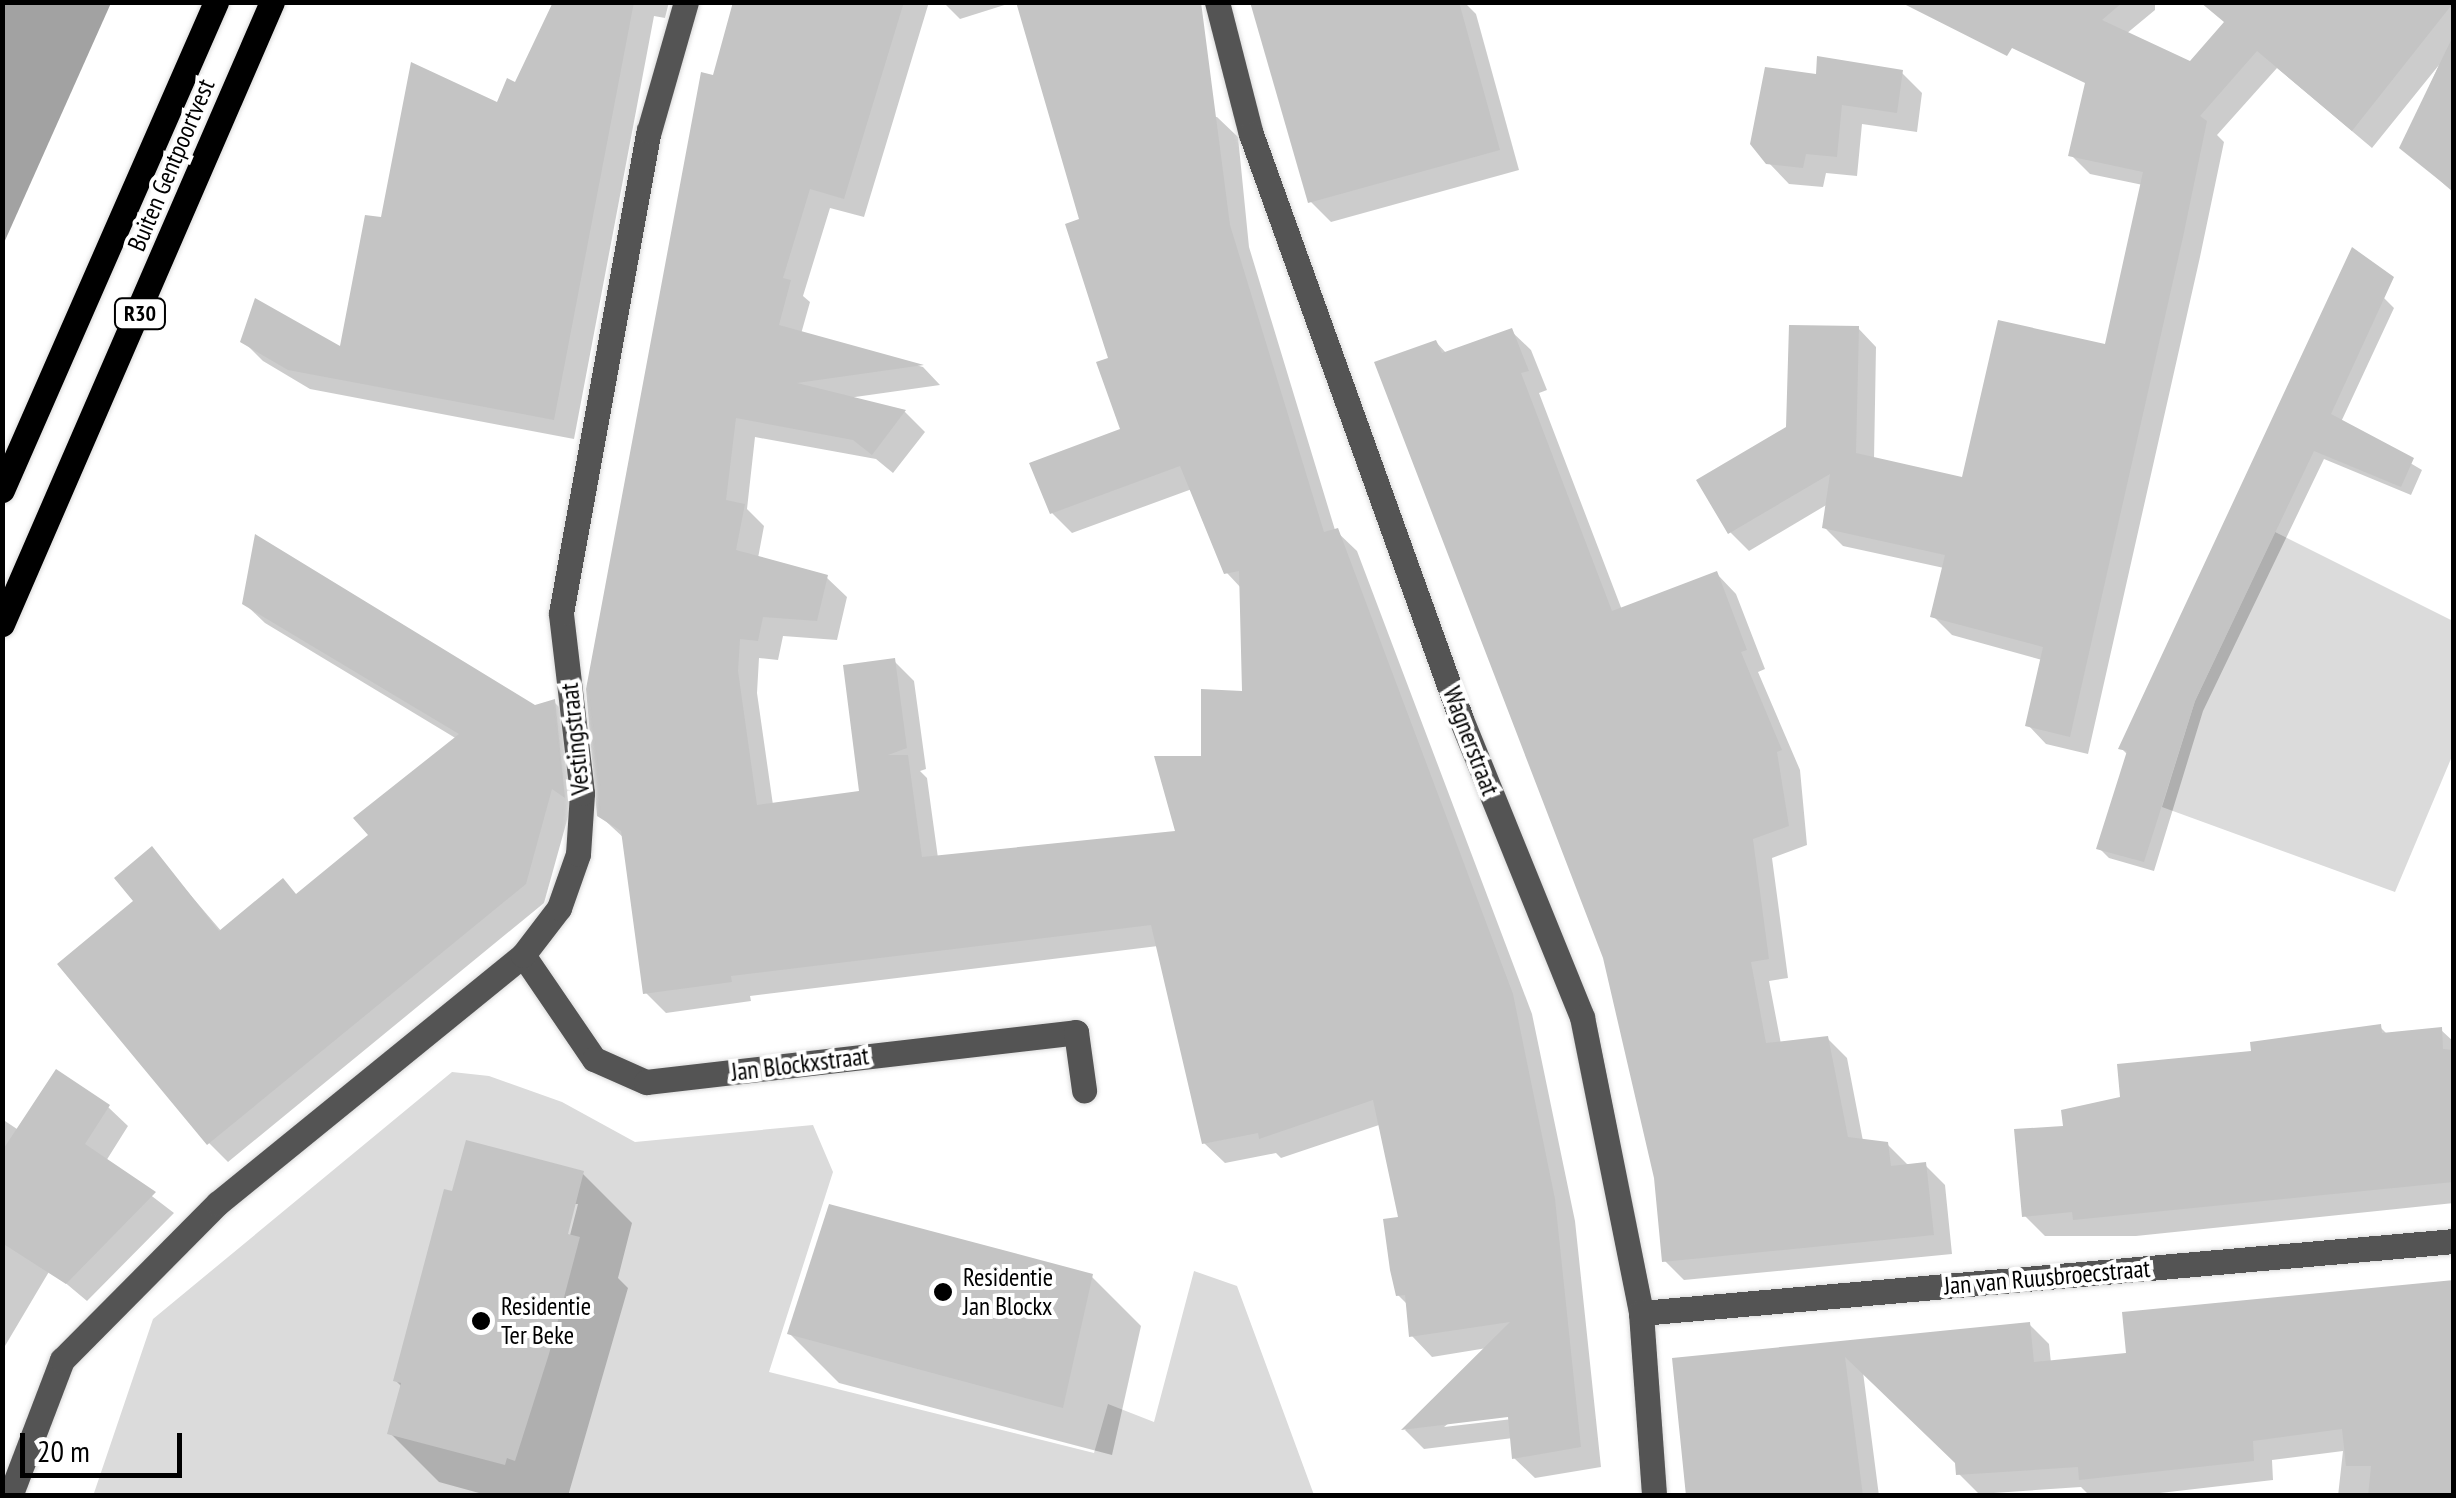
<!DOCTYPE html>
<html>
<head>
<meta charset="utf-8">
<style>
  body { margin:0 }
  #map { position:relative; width:2456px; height:1498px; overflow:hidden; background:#fff; font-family:"PT Sans Narrow",sans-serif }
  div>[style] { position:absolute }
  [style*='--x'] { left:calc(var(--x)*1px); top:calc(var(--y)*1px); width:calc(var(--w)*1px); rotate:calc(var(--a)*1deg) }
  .green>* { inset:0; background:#dbdbdb }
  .water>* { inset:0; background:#a2a2a2 }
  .shadow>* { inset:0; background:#0003 }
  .building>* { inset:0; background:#c4c4c4 }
  .roads { filter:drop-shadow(0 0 2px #dbdbdb) drop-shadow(0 0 2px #dbdbdb) }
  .minor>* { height:25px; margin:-12.5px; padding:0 12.5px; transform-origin:12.5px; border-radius:12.5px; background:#545454 }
  .major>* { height:25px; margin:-12.5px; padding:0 12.5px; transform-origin:12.5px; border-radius:12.5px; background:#000 }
  .dots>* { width:28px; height:28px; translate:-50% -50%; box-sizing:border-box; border:5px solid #fff; border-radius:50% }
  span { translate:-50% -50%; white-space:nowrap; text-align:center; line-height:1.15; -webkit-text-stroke:8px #fff; paint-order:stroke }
  .shield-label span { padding:2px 8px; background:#fff; border:2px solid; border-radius:8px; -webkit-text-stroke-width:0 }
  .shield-label { font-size:22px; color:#000; font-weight:700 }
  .street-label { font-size:25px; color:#000 }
  .poi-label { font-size:25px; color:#000 }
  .left { translate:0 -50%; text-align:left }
  .frame { position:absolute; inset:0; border:5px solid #000; pointer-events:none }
  .scale { position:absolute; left:20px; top:1433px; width:162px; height:45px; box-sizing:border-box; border:5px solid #000; border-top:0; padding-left:12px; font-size:30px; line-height:35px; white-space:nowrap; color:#000; -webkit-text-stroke:8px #fff; paint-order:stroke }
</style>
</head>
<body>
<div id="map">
  <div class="green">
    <div style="clip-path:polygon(2275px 532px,2453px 621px,2453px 754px,2395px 892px,2162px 807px,2195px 701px)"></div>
    <div style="clip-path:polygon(452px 1072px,489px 1076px,562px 1102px,635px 1142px,813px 1125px,833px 1172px,769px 1372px,1094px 1453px,1108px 1404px,1154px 1422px,1194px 1271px,1237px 1286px,1314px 1495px,93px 1496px,153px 1319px)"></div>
  </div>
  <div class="water">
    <div style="clip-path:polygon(3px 2px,111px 3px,3px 245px,2px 3px)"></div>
  </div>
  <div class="shadow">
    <div style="clip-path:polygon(556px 2px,669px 2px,665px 18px,654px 16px,574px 439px,310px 389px,263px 361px,243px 341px,342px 350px,383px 220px,516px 86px)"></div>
    <div style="clip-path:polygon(evenodd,736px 2px,929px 2px,864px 217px,830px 208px,803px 296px,810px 302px,801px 334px,923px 367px,940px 385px,848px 398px,905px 412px,925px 432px,893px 473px,876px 459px,755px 437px,747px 509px,764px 526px,758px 558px,826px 577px,847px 597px,837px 640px,783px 636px,778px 660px,759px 658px,757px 693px,773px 805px,861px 793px,894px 661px,914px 681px,926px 769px,920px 771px,927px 778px,938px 858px,1179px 833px,1203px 758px,1244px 694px,1242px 589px,1227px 573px,1192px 489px,1072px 533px,1052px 513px,1124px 430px,1082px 221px,1168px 117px,1217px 117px,1238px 137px,1249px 247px,1335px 530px,1357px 551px,1532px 1014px,1575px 1221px,1601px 1467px,1535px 1478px,1514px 1458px,1513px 1438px,1424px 1449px,1405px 1430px,1487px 1348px,1432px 1357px,1412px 1336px,1409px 1306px,1398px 1295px,1401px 1219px,1379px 1125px,1281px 1158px,1276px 1153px,1225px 1163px,1204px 1143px,1158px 946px,750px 996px,751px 1001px,666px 1013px,646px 993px,625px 839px,599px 815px,715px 78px,736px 2px,1520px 1413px,1521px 1418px,1444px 1427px,1450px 1422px,1520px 1413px)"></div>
    <div style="clip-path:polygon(943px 2px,1014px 2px,960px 19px)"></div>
    <div style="clip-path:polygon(1253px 2px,1464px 2px,1476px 14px,1519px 170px,1331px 222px,1311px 202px)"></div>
    <div style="clip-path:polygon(1970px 2px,2155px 2px,2155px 10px,2126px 34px,2191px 64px,2454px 2px,2454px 193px,2402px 147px,2439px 65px,2372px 148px,2277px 68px,2217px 135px,2224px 142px,2200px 257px,2088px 754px,2046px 744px,2028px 725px,2042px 660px,1952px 635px,1933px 616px,1944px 568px,1843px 546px,1824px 527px,1828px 504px,1749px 551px,1730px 532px,1788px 429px,1858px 328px,1876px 347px,1874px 460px,1964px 480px,2107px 347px,2143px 185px,2090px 174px,2071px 155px,2137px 93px)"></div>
    <div style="clip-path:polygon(1902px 73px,1922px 93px,1917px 132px,1862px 124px,1857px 176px,1826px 173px,1823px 187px,1789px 184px,1768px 162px,1818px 77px)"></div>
    <div style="clip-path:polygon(2384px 298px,2394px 308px,2341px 422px,2422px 470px,2411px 495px,2324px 459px,2203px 711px,2154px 871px,2109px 858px,2099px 848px,2128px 755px,2121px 748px)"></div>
    <div style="clip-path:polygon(1511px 331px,1531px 350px,1547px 390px,1539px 393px,1622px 610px,1717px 574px,1736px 594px,1765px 669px,1758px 672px,1800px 770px,1807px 845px,1772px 858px,1788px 978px,1769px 981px,1781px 1044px,1827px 1038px,1847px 1058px,1863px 1141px,1887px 1144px,1907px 1164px,1925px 1165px,1945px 1185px,1952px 1254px,1684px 1280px,1665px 1261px,1656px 1178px,1606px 957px,1436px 342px,1447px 354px)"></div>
    <div style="clip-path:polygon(245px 604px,535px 707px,554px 702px,573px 721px,571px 806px,544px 903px,228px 1162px,209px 1143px,136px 902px,152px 850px,222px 932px,298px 896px,372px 835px,457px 739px,265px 623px)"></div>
    <div style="clip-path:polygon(2380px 1027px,2388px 1035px,2441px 1030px,2454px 1042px,2454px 1203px,2136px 1236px,2045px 1236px,2025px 1216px,2066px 1129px,2123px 1099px,2253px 1053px)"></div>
    <div style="clip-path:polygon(108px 1107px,128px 1126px,106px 1161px,174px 1213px,87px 1301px,50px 1270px,2px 1351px,2px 1119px,20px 1131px)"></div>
    <div style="clip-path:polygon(evenodd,583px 1174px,632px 1223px,618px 1278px,628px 1288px,568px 1496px,490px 1496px,439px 1482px,390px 1433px,403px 1388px,395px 1380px,583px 1174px,573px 1204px,578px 1204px,567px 1247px,562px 1245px,573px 1204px)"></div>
    <div style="clip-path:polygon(1092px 1277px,1141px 1326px,1112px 1455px,839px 1383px,790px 1334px)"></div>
    <div style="clip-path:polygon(2454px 1282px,2454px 1496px,2338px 1496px,2343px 1451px,2272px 1460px,2273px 1480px,2134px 1496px,2090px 1496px,2081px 1487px,1979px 1494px,1959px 1474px,1957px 1462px,1863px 1372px,1879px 1496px,1689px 1496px,1674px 1360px,2029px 1324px,2049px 1344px,2051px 1363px,2128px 1355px)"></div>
  </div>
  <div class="building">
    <div style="clip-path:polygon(553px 2px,634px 2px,554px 420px,288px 370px,240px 342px,255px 298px,340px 346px,365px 215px,381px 217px,411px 62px,497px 102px,507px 78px,515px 82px)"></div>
    <div style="clip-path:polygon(733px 2px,904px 2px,844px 199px,810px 189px,783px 278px,791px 280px,779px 325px,924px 365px,797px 383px,906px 410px,872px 455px,853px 440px,736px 418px,726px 500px,745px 504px,736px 550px,828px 575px,817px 621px,763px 617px,758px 641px,740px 639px,738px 671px,757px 805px,859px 791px,843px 665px,895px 658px,907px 748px,888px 755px,908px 755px,922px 857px,1175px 831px,1154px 756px,1201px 756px,1201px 689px,1242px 691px,1239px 571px,1224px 574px,1180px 466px,1050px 514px,1029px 463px,1120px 429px,1096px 362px,1108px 358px,1065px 224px,1079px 219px,1016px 2px,1201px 2px,1230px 225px,1324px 532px,1338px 528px,1513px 994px,1555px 1199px,1581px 1447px,1512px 1459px,1508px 1417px,1401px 1430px,1510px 1322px,1409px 1337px,1405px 1295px,1396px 1296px,1390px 1270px,1383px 1219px,1398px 1217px,1373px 1100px,1259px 1139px,1258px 1133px,1202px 1144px,1151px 925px,731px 976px,732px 982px,643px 994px,621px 831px,597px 816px,586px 689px,701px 72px,713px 75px)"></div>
    <div style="clip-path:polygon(1250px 2px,1459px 2px,1500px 150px,1308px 203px)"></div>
    <div style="clip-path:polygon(1900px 2px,2123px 2px,2102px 20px,2190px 61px,2224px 22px,2200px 2px,2454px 2px,2352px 131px,2257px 51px,2200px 116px,2207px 121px,2183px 237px,2070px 737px,2025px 726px,2043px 647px,1930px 617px,1945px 555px,1822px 528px,1830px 474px,1728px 534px,1696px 480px,1786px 427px,1789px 325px,1859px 326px,1856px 453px,1962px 477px,1998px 320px,2105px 344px,2143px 172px,2068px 156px,2085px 83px,2012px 48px,2007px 56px)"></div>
    <div style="clip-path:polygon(2454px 34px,2454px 192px,2399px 148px)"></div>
    <div style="clip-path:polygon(1817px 56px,1903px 70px,1897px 113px,1842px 105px,1837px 157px,1806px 154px,1803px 168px,1766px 164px,1750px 144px,1765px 67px,1816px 74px)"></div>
    <div style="clip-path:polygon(2352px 247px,2394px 277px,2331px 414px,2414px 458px,2401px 487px,2314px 451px,2195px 701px,2144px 862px,2096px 849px,2127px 751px,2118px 749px)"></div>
    <div style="clip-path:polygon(1512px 328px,1529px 371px,1521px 373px,1612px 611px,1717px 571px,1747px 650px,1741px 652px,1782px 750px,1777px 752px,1789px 826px,1753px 839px,1769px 959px,1751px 962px,1766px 1043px,1828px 1036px,1848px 1137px,1888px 1142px,1891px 1166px,1926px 1162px,1934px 1235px,1662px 1262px,1654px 1178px,1603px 958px,1374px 362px,1436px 340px,1442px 353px)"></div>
    <div style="clip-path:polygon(255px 534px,535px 705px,555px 699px,565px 798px,552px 789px,526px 884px,207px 1145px,57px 964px,133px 901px,114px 878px,152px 846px,219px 931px,283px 878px,296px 894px,368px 835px,353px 818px,459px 734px,242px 604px)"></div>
    <div style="clip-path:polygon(2381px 1024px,2382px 1033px,2442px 1027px,2443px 1049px,2454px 1050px,2454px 1182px,2073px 1220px,2072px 1212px,2022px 1217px,2014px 1129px,2063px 1126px,2061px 1110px,2120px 1097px,2117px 1064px,2251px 1051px,2250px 1042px)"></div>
    <div style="clip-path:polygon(56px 1069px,110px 1105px,85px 1144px,156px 1192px,66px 1284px,2px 1243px,2px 1151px)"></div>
    <div style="clip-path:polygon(466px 1140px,584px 1171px,568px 1234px,580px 1237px,549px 1354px,515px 1461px,507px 1458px,505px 1465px,387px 1434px,401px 1383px,393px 1381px,444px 1189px,452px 1191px)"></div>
    <div style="clip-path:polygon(829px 1204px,1093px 1274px,1063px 1408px,787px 1334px)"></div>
    <div style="clip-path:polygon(2454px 1280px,2454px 1496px,2368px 1496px,2371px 1466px,2346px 1466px,2342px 1429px,2253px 1441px,2254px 1461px,2079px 1480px,2078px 1467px,1956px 1475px,1955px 1463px,1845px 1357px,1863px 1496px,1686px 1496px,1672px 1358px,2030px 1322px,2034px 1362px,2126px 1353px,2122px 1312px)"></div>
  </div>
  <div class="roads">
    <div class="minor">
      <div style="--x:1217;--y:2;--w:136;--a:75.6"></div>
      <div style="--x:1251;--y:134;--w:622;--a:70.25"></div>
      <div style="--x:1461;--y:719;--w:322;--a:67.9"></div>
      <div style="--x:1582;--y:1017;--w:302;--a:78.7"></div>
      <div style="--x:1641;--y:1313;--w:183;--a:85.9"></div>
      <div style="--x:523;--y:955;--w:126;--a:55.7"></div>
      <div style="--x:594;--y:1059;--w:57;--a:23.9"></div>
      <div style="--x:646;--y:1082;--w:433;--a:-6.6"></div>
      <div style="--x:1076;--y:1032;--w:59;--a:82.1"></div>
      <div style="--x:1641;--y:1313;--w:816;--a:-5.06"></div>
      <div style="--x:10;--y:1496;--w:146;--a:-69.1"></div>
      <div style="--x:62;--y:1360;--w:221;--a:-45.2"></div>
      <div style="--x:218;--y:1203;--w:393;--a:-39.1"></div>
      <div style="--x:523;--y:955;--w:59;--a:-52.5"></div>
      <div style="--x:559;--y:908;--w:57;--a:-70.6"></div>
      <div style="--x:578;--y:854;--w:61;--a:-86.2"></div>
      <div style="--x:582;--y:793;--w:181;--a:-96.7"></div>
      <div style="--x:561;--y:613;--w:490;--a:-79.7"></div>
      <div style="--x:649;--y:131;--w:134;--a:-74"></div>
    </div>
    <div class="major">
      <div style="--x:2;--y:490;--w:533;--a:-66.32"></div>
      <div style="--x:2;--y:624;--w:678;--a:-66.54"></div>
    </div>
  </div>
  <div class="dots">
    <div style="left:943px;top:1292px;background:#000"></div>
    <div style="left:481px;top:1321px;background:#000"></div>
  </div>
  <div class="shield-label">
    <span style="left:140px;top:314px">R30</span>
  </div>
  <div class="street-label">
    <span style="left:171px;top:165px;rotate:-67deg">Buiten Gentpoortvest</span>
    <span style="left:575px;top:739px;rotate:-96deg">Vestingstraat</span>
    <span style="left:1471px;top:741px;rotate:69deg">Wagnerstraat</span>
    <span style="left:800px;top:1064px;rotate:-7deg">Jan Blockxstraat</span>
    <span style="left:2047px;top:1277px;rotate:-5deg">Jan van Ruusbroecstraat</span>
  </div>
  <div class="poi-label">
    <span class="left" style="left:963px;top:1292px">Residentie<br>Jan Blockx</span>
    <span class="left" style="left:501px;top:1321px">Residentie<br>Ter Beke</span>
  </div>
  <div class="frame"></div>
  <div class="scale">20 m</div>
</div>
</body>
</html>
